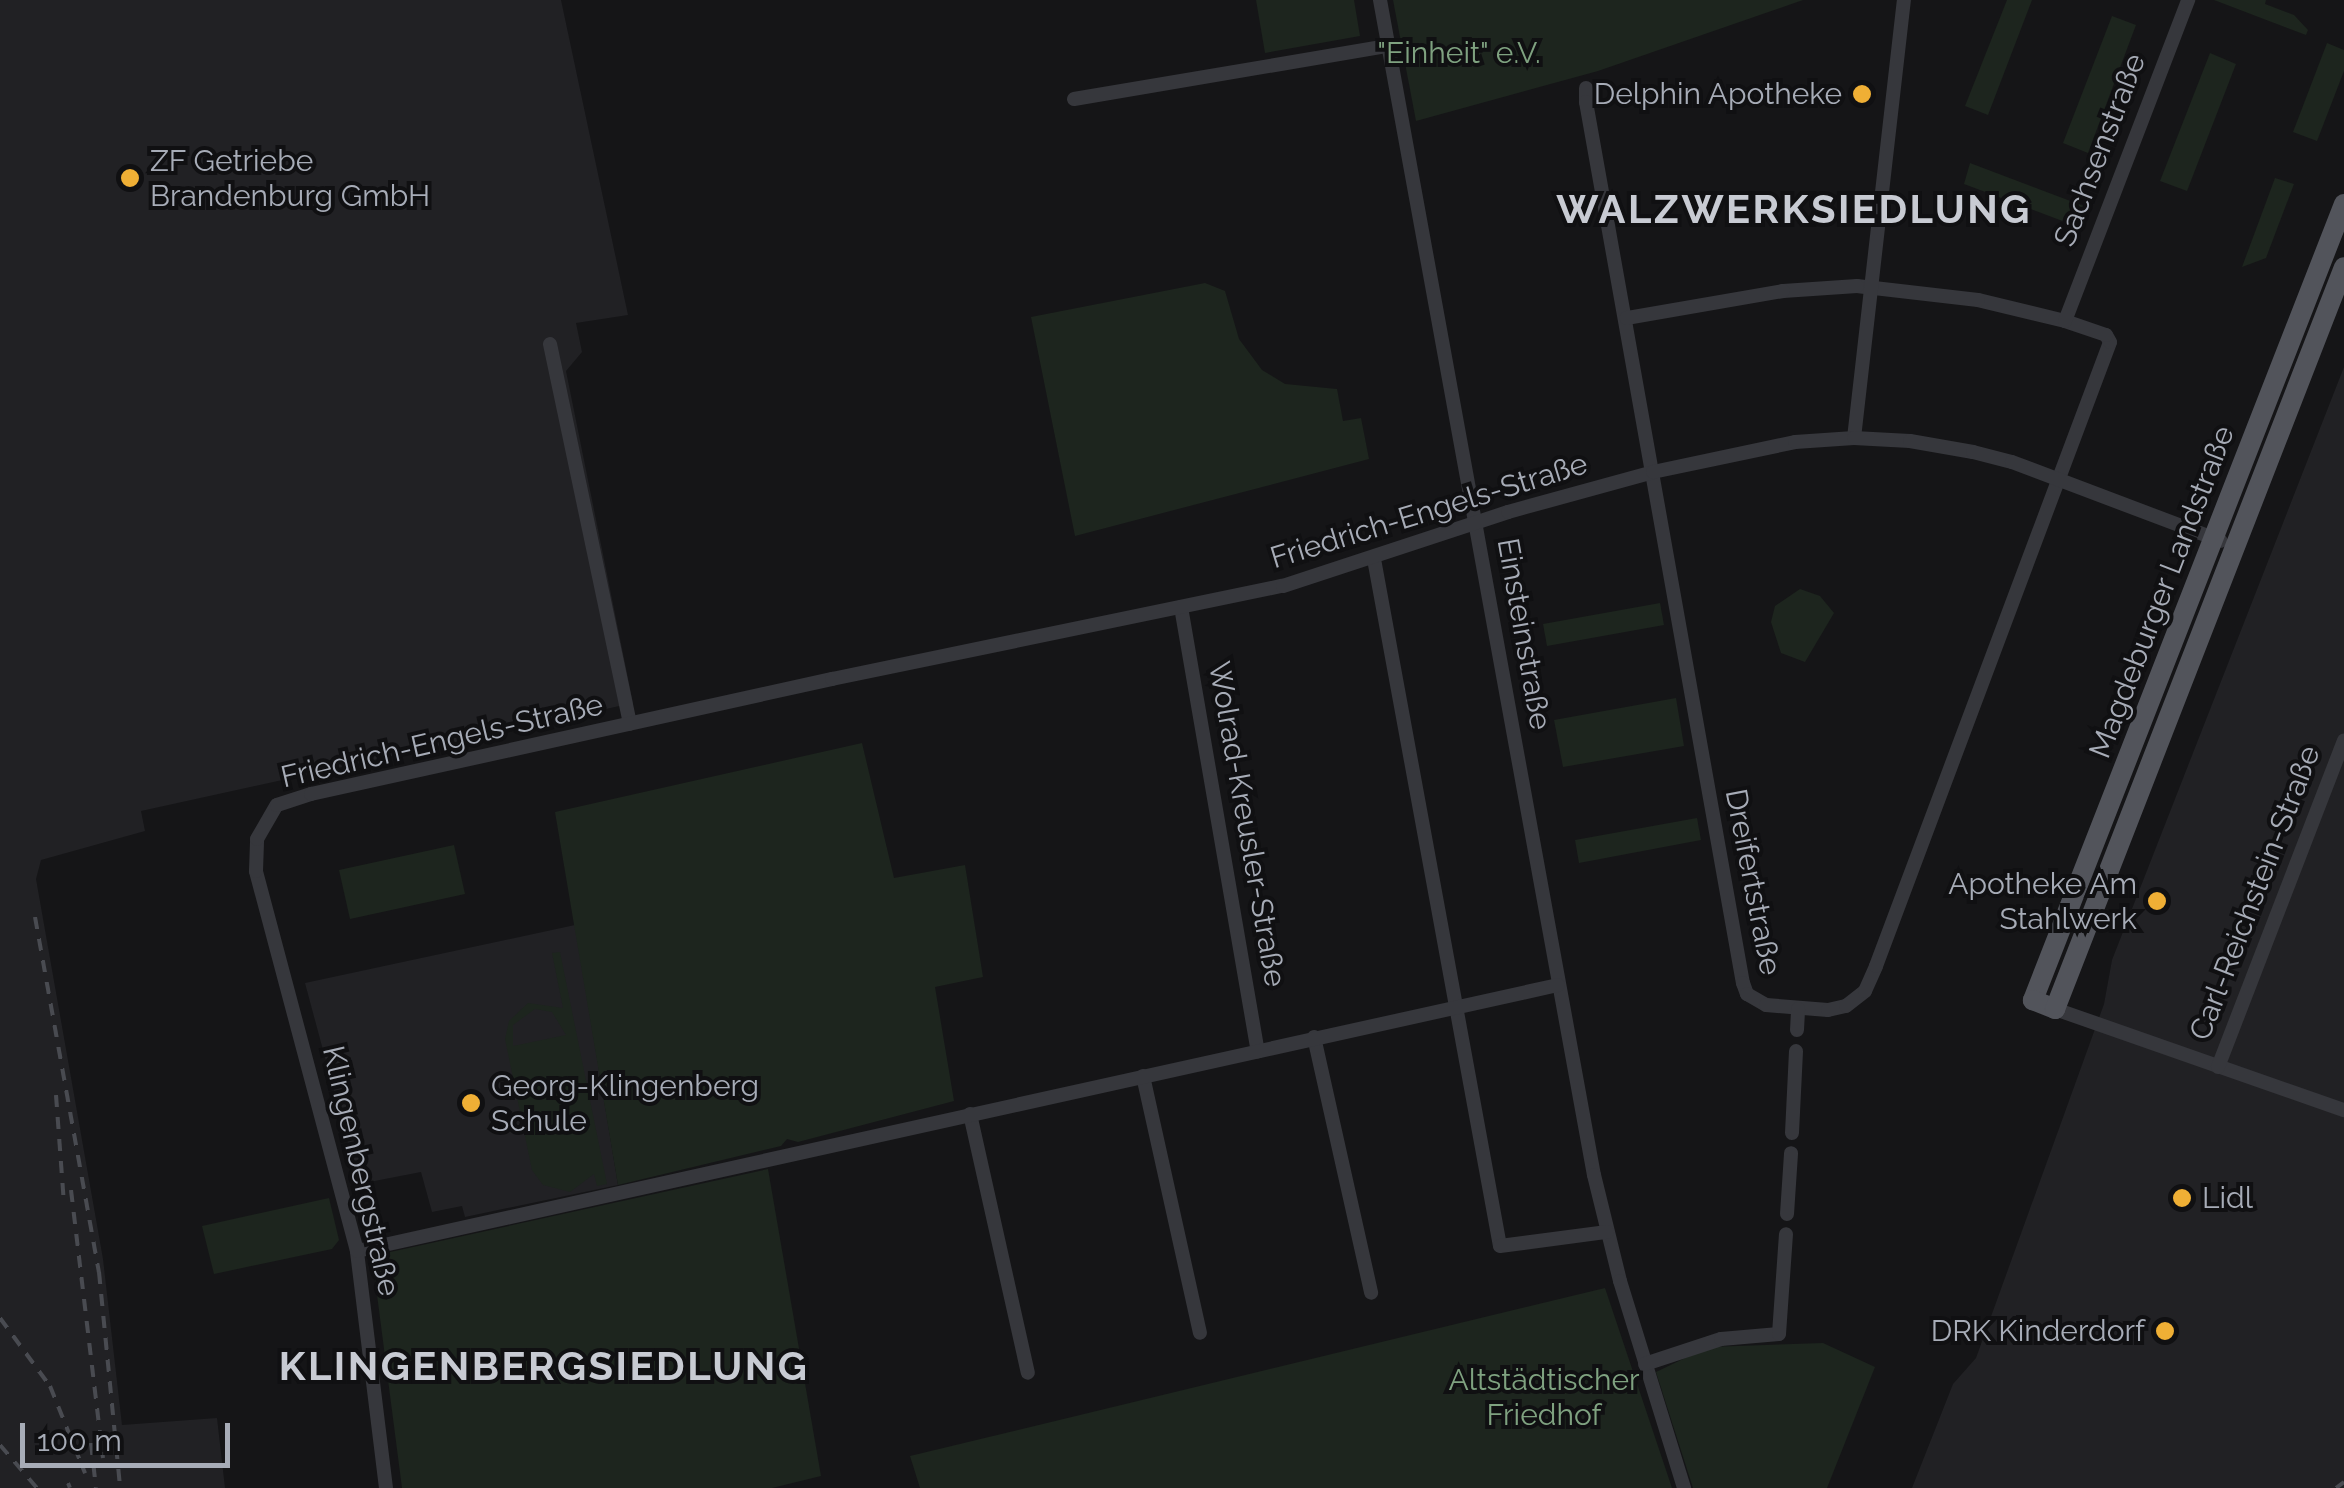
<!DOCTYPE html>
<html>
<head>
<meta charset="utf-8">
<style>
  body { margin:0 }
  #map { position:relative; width:2344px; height:1488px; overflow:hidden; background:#151517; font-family:Raleway,sans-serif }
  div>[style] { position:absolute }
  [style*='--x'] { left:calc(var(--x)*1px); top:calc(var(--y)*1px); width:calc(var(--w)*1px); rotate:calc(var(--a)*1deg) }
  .built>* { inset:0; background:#212124 }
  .green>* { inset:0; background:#1d251e }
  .street>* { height:14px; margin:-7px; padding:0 7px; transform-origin:7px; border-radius:7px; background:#36373c }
  .primary>* { height:20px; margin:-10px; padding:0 10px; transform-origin:10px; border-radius:10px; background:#52545b }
  .rail>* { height:4px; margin-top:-2px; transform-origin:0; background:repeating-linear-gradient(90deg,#494b51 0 12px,transparent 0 22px) }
  .dots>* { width:28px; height:28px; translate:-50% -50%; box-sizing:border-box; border:5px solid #101012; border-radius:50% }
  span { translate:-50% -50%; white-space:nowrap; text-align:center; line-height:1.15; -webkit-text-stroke:8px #101012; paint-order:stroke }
  .park-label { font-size:30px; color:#7fa280 }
  .poi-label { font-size:30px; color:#a7acb7 }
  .right { translate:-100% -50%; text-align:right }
  .left { translate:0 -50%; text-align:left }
  .street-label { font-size:30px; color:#a7acb7 }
  .district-label { font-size:40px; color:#c8cbd3; font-weight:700; letter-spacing:2.5px }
  .scale { position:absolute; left:20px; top:1423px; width:210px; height:45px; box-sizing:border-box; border:5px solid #a7acb7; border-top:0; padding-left:12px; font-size:30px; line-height:35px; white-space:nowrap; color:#a7acb7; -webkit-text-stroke:8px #101012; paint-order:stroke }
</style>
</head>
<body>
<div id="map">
  <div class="built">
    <div style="clip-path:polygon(0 0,561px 0,628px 315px,576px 323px,582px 352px,566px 371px,633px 703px,141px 811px,145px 831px,41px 860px,36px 879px,103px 1259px,122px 1425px,217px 1418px,225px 1488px,0 1488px)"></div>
    <div style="clip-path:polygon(2344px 367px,2344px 1488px,1912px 1488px,1953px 1384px,1976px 1358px,2104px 1004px,2112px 960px)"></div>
    <div style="clip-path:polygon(575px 925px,618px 1185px,465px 1217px,462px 1206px,432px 1212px,421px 1172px,359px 1184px,305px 983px)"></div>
  </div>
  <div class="green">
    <div style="clip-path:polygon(1256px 0,1354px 0,1360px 36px,1265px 53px)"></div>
    <div style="clip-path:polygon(1393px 0,1803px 0,1598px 71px,1416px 121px)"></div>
    <div style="clip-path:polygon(2007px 0,2032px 0,1988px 115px,1965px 106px)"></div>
    <div style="clip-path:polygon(2214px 0,2266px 0,2265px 4px,2294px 15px,2308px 30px,2306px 35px)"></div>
    <div style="clip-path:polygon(2112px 16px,2136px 25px,2088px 153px,2063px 143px)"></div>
    <div style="clip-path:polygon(2327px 43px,2344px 50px,2344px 71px,2317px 141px,2293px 132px)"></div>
    <div style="clip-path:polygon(2210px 53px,2236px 64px,2187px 191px,2160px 181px)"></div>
    <div style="clip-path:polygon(1970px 163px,2089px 208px,2081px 228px,1964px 184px)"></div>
    <div style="clip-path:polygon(2275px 178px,2294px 184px,2266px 258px,2242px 267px)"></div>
    <div style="clip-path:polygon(1205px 283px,1225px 291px,1239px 339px,1262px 370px,1285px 384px,1337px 389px,1343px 421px,1361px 418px,1369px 459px,1075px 536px,1031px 317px)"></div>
    <div style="clip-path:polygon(1800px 589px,1820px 596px,1834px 613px,1805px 662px,1781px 653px,1771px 622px,1775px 606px)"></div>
    <div style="clip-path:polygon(1660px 603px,1664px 625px,1547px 646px,1543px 624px)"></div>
    <div style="clip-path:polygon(1676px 698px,1684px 746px,1563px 767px,1554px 720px)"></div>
    <div style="clip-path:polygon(862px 743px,894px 878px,965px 865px,983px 977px,935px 987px,954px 1101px,798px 1142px,787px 1139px,781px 1146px,618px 1185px,555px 812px)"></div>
    <div style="clip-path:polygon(1697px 818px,1701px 840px,1579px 863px,1575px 840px)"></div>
    <div style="clip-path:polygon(454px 845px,465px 894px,350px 919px,339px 870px)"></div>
    <div style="clip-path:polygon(evenodd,560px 952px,607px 1184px,597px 1186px,594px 1174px,570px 1192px,543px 1185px,532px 1170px,505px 1039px,509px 1021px,528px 1003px,563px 1008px,552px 953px,560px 952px,535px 1009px,552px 1012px,566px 1035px,513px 1046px,513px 1025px,535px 1009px)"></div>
    <div style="clip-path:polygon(768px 1169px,821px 1476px,772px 1488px,402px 1488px,372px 1256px)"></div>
    <div style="clip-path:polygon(329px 1198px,339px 1240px,332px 1249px,214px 1274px,202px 1226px)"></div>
    <div style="clip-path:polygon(1605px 1288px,1672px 1488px,920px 1488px,910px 1456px)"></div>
    <div style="clip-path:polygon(1823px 1343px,1875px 1367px,1827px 1488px,1693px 1488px,1656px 1372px,1708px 1347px)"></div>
  </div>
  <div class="street">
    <div style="--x:1380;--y:0;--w:1194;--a:79.68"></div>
    <div style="--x:1594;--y:1175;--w:109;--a:76.2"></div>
    <div style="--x:1620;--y:1281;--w:217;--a:72.8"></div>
    <div style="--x:1586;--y:88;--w:14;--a:90"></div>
    <div style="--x:1586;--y:102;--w:895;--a:79.9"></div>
    <div style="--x:1743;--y:983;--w:12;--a:70"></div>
    <div style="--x:1747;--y:994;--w:22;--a:30"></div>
    <div style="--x:1766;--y:1005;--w:62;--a:4.6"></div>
    <div style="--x:1828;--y:1010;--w:18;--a:-13"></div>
    <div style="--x:1846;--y:1006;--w:24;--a:-38"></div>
    <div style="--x:1865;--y:991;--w:27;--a:-66"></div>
    <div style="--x:1876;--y:966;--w:666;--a:-69.44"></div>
    <div style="--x:2110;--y:342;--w:8;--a:-120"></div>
    <div style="--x:2106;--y:335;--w:43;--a:-161.1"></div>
    <div style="--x:2065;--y:321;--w:89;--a:-166.4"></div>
    <div style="--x:1978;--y:300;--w:122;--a:-173.4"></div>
    <div style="--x:1857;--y:286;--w:74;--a:176.1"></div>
    <div style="--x:1783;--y:291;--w:159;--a:170.2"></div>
    <div style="--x:1074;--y:99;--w:318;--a:-9.6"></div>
    <div style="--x:2065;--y:321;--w:344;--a:-69"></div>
    <div style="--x:550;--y:344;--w:388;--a:78.1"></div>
    <div style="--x:1854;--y:438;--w:441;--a:-83.5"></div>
    <div style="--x:1374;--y:559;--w:698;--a:79.61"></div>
    <div style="--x:1500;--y:1246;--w:108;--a:-7.5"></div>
    <div style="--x:1181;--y:607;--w:451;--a:80.2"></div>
    <div style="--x:2055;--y:1009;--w:306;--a:19.3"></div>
    <div style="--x:1797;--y:1030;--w:21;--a:-87"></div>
    <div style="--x:1314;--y:1037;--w:262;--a:77.4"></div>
    <div style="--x:2218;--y:1067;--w:350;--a:-68.9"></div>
    <div style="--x:1143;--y:1076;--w:263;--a:77.5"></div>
    <div style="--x:970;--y:1114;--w:265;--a:77.4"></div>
    <div style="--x:1792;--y:1133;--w:82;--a:-87.2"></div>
    <div style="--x:1787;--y:1214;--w:61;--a:-86.2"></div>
    <div style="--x:357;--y:1251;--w:1230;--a:-12.49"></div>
    <div style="--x:1645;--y:1364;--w:80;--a:-18.2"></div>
    <div style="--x:1721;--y:1339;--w:58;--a:-4.9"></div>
    <div style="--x:1779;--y:1334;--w:100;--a:-86"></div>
    <div style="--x:386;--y:1488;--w:239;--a:-97"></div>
    <div style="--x:357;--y:1251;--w:393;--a:-104.9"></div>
    <div style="--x:256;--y:871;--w:32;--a:-88"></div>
    <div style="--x:257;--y:839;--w:39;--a:-60"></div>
    <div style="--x:277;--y:805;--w:36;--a:-18"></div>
    <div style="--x:311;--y:794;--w:534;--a:-12.45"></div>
    <div style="--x:832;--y:679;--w:460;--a:-11.7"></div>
    <div style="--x:1283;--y:586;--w:237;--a:-18.2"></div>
    <div style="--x:1508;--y:512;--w:150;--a:-15.4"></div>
    <div style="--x:1653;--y:472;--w:145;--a:-11.9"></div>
    <div style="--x:1795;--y:442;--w:59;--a:-3.9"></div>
    <div style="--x:1854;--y:438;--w:56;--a:3.1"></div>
    <div style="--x:1910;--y:441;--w:64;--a:9.9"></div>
    <div style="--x:1973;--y:452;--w:40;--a:14.4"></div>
    <div style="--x:2012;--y:462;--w:223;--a:20.7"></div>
  </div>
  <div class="primary">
    <div style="--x:2344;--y:204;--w:855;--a:111.34"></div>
    <div style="--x:2033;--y:1000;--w:24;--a:22"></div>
    <div style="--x:2055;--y:1009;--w:796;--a:-68.72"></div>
  </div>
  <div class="rail">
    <div style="--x:35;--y:917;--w:361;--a:79.8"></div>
    <div style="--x:99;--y:1272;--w:217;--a:84.4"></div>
    <div style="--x:56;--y:1095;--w:110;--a:85.8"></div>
    <div style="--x:71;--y:1190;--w:270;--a:83.2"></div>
    <div style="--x:0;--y:1318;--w:84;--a:53.7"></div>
    <div style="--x:50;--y:1386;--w:94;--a:68.1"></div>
    <div style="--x:91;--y:1443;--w:45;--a:83.7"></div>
    <div style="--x:0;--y:1445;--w:57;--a:49.3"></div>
    <div style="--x:68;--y:1483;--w:5;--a:68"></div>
    <div style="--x:2336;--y:1488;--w:10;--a:-37"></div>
  </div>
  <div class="dots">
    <div style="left:1862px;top:94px;background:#efaf35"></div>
    <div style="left:130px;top:178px;background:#efaf35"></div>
    <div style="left:2157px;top:901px;background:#efaf35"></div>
    <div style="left:471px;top:1103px;background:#efaf35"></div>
    <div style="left:2182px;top:1198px;background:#efaf35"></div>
    <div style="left:2165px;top:1331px;background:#efaf35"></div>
  </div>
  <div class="park-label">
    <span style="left:1459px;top:53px">"Einheit" e.V.</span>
    <span style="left:1544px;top:1397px">Altstädtischer<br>Friedhof</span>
  </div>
  <div class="poi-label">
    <span class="right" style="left:1842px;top:94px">Delphin Apotheke</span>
    <span class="left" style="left:150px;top:178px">ZF Getriebe<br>Brandenburg GmbH</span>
    <span class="right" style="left:2137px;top:901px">Apotheke Am<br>Stahlwerk</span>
    <span class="left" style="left:491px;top:1103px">Georg-Klingenberg<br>Schule</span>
    <span class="left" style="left:2202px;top:1198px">Lidl</span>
    <span class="right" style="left:2145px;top:1331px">DRK Kinderdorf</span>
  </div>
  <div class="street-label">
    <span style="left:2100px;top:150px;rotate:-69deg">Sachsenstraße</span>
    <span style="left:1429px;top:511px;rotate:-17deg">Friedrich-Engels-Straße</span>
    <span style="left:2162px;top:592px;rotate:-69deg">Magdeburger Landstraße</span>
    <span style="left:1524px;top:634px;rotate:80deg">Einsteinstraße</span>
    <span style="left:442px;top:741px;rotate:-13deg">Friedrich-Engels-Straße</span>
    <span style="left:1247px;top:824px;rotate:80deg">Wolrad-Kreusler-Straße</span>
    <span style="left:1753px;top:882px;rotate:79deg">Dreifertstraße</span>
    <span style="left:2255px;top:893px;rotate:-69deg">Carl-Reichstein-Straße</span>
    <span style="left:361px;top:1171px;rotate:77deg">Klingenbergstraße</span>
  </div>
  <div class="district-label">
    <span style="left:1794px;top:209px">WALZWERKSIEDLUNG</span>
    <span style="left:544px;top:1366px">KLINGENBERGSIEDLUNG</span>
  </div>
  <div class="scale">100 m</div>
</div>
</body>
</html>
